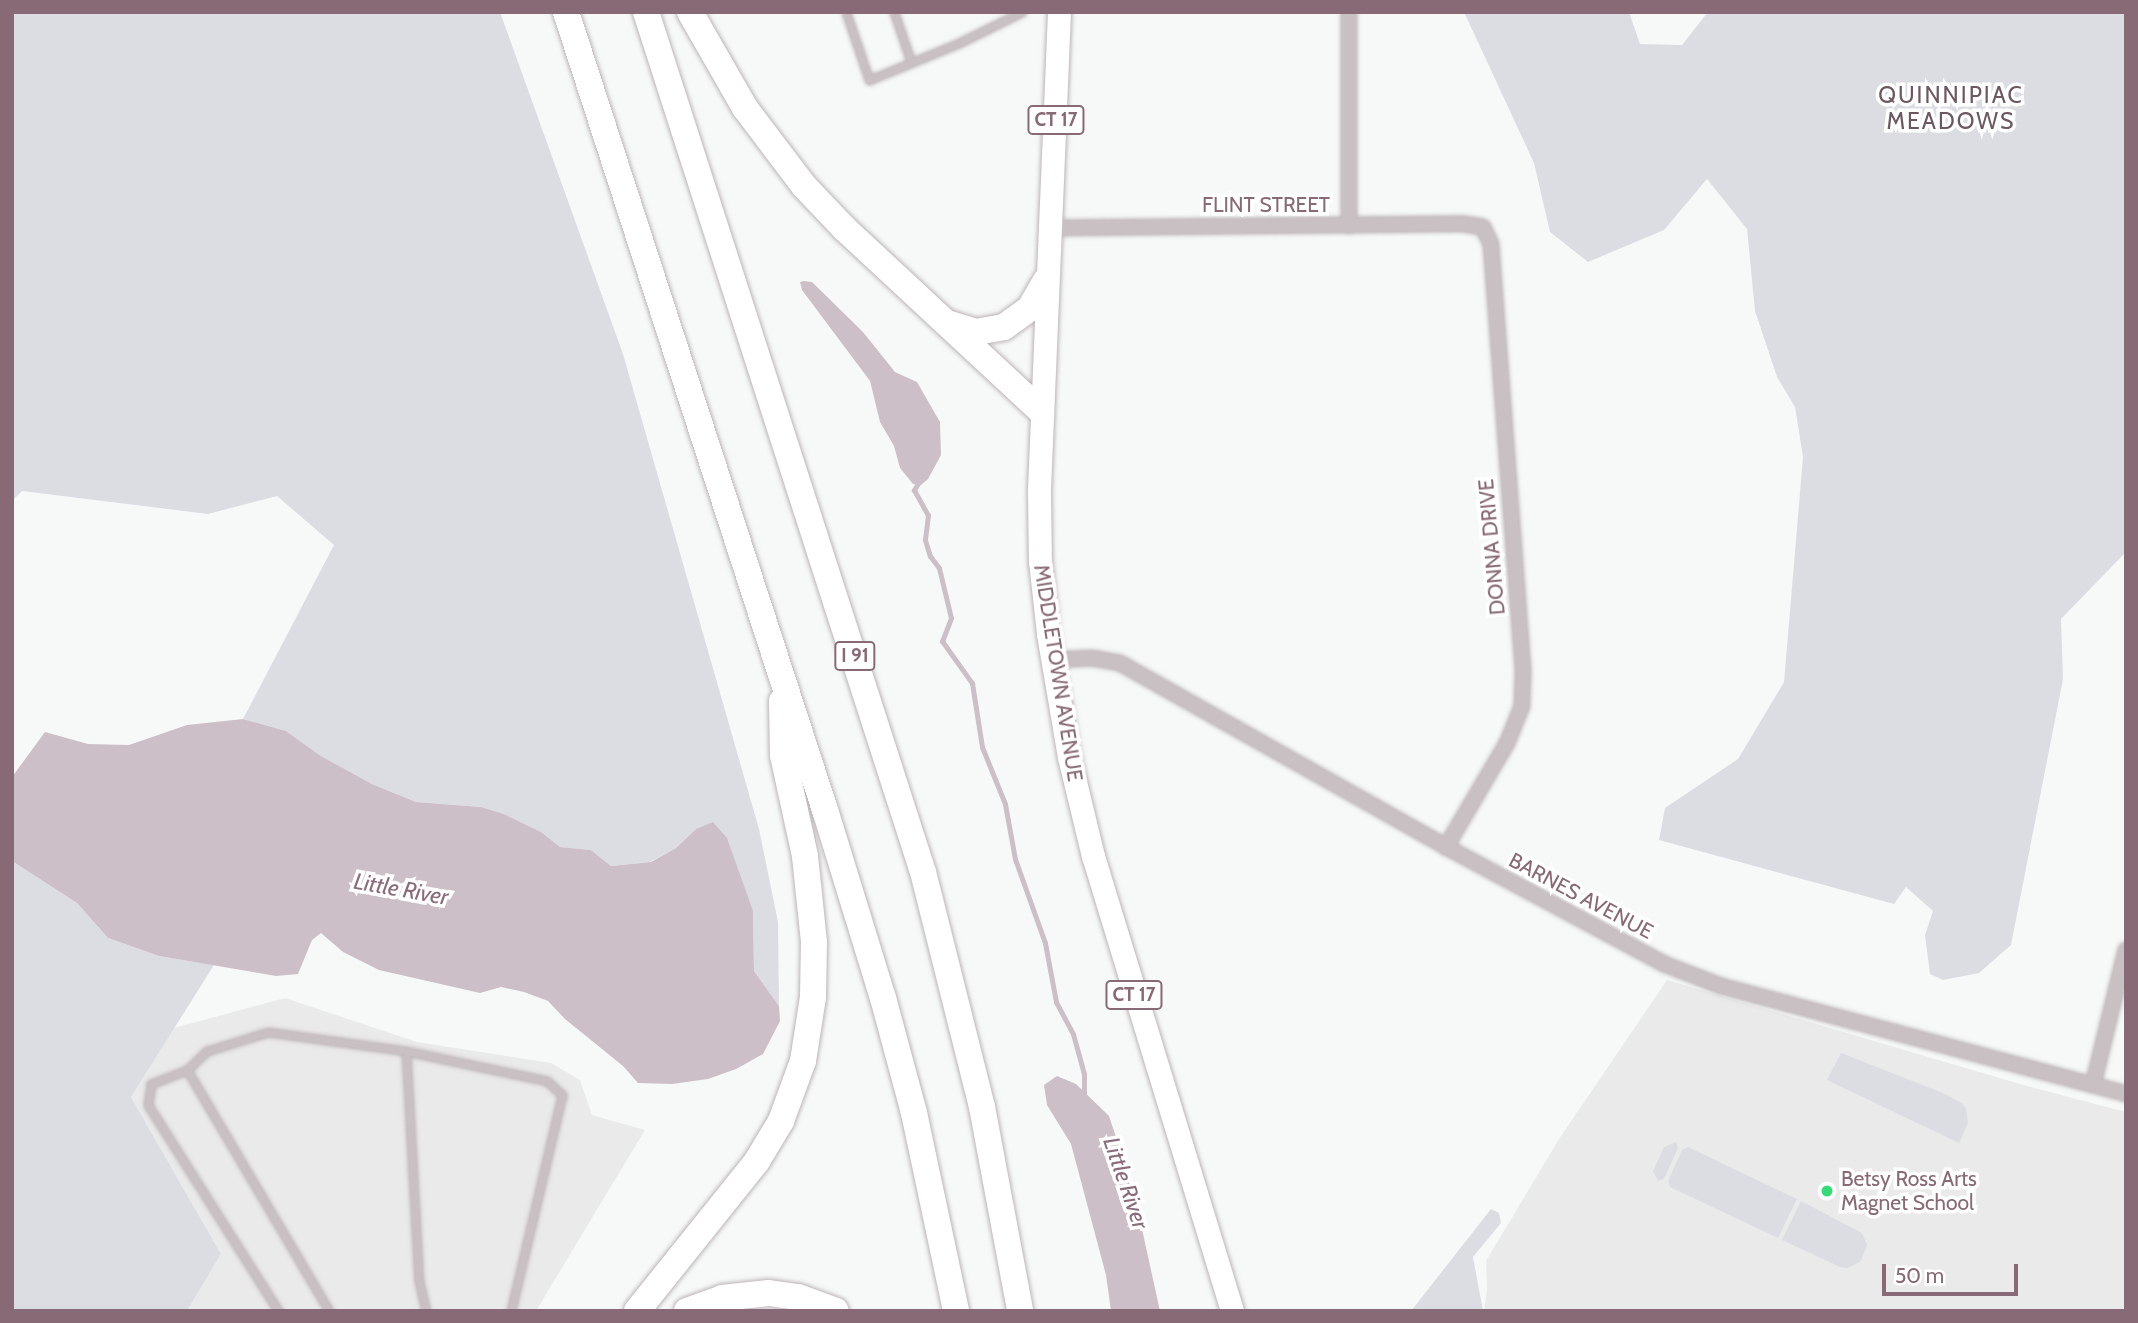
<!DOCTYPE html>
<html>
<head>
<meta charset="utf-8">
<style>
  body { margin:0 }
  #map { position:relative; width:2138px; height:1323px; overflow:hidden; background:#f7f9f9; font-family:Cabin,sans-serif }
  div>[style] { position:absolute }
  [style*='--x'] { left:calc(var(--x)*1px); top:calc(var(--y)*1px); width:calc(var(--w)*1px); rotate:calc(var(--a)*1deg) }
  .built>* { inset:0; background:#ebeaea }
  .green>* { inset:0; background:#dcdde3 }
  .water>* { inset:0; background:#cdbfc7 }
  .stream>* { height:5px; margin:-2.5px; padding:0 2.5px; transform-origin:2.5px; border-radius:2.5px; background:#cdbfc7 }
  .roads { filter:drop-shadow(0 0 2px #bdb4b8) drop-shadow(0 0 2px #bdb4b8) }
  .service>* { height:7px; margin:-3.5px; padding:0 3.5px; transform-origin:3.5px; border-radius:3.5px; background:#c9c0c3 }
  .minor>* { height:14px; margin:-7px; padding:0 7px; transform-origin:7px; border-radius:7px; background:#c9c0c3 }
  .primary>* { height:23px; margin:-11.5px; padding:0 11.5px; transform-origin:11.5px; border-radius:11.5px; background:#fff }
  .motorway>* { height:26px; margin:-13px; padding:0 13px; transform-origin:13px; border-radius:13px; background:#fff }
  .dots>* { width:19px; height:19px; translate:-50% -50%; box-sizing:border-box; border:4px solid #fff; border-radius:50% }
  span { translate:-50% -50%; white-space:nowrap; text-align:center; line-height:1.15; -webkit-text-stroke:7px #fff; paint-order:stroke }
  .shield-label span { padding:2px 5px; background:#fff; border:2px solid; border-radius:5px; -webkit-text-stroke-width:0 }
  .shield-label { font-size:19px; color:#876a75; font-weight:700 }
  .street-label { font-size:21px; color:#876a75 }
  .poi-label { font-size:21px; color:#876a75 }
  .left { translate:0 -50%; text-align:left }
  .neighbourhood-label { font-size:23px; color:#6c5860; letter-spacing:2px }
  .water-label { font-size:23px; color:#896b7c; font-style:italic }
  .frame { position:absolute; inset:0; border:14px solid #876a75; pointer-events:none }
  .scale { position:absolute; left:1882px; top:1264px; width:136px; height:32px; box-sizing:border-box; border:4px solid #876a75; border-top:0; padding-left:9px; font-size:21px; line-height:24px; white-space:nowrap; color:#876a75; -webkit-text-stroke:5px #fff; paint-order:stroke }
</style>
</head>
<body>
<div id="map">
  <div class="built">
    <div style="clip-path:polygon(1667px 980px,2020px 1084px,2126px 1112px,2126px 1311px,1484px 1311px,1487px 1290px,1486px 1261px,1559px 1139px)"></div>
    <div style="clip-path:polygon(285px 998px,417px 1042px,551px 1063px,580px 1080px,592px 1115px,645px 1130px,536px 1311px,187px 1311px,221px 1254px,131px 1097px,174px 1028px)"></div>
  </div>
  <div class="green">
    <div style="clip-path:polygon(12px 12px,500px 12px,623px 354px,759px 829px,778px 922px,779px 1006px,754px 971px,753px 911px,696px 829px,676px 848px,650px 862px,611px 866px,591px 850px,560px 847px,541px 832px,504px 814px,481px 807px,416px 802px,372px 784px,321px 756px,286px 731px,243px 719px,334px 545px,277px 496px,208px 514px,22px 491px,12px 501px)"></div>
    <div style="clip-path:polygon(1464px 12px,1629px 12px,1640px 44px,1682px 45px,1708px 12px,2126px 12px,2126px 552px,2061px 619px,2063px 679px,2011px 945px,1979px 973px,1943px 980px,1930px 974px,1925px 935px,1933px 911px,1906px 887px,1894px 904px,1659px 840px,1665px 808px,1738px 759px,1784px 682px,1803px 457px,1795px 407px,1777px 377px,1755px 311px,1747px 229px,1707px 179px,1664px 230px,1588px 262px,1550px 232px,1534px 163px)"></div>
    <div style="clip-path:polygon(12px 861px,77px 903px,108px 938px,159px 956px,214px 965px,131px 1097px,221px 1254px,187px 1311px,12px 1311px)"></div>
    <div style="clip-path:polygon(1841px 1053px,1943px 1093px,1962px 1103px,1966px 1108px,1968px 1123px,1959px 1143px,1827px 1080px)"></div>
    <div style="clip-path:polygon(1676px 1142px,1678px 1148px,1664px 1179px,1658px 1181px,1653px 1171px,1664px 1147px)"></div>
    <div style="clip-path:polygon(1688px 1147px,1797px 1199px,1778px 1238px,1670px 1187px,1668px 1181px,1682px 1150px)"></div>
    <div style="clip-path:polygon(1801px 1201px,1862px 1233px,1867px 1245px,1861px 1261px,1848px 1268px,1840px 1267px,1782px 1240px)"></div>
    <div style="clip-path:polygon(1491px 1209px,1499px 1213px,1501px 1223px,1473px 1257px,1483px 1311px,1411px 1311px)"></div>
  </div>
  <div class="water">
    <div style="clip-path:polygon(804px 281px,812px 282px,863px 332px,895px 372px,917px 382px,940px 422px,941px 455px,928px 479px,921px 485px,913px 484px,900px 468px,894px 446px,880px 422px,870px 381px,802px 290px,800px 282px)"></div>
    <div style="clip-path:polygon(243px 719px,286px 731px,321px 756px,372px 784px,416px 802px,481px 807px,504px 814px,541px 832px,560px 847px,591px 850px,611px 866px,651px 862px,676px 848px,696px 829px,713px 822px,727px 838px,753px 911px,754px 971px,779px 1006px,780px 1021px,763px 1054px,736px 1069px,708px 1079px,672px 1084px,638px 1083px,623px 1066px,565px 1019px,548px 1001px,524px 992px,501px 987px,480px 993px,379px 970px,343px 952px,321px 933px,312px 940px,298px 974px,276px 976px,159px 956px,108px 938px,77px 903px,12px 861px,12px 777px,45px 732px,88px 744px,129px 745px,187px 725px)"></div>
    <div style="clip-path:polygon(1057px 1076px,1076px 1084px,1109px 1116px,1133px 1188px,1160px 1311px,1111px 1311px,1106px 1275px,1071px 1144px,1047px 1105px,1044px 1085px)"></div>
  </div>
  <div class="stream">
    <div style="--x:920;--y:480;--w:12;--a:121"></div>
    <div style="--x:914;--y:490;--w:29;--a:61"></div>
    <div style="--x:928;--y:515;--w:25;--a:97"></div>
    <div style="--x:925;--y:540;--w:17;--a:73"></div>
    <div style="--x:930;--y:556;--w:15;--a:53"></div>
    <div style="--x:939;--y:568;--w:51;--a:76.5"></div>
    <div style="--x:951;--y:618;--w:25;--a:111"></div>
    <div style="--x:942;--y:641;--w:52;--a:54.5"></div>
    <div style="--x:972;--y:683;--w:65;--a:81.1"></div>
    <div style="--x:982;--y:747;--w:61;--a:68"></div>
    <div style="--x:1005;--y:804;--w:56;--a:79.7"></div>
    <div style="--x:1015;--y:859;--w:89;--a:70.3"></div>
    <div style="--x:1045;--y:943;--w:60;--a:79.4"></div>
    <div style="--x:1056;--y:1002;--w:36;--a:62"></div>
    <div style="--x:1073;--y:1034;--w:41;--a:74.6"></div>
    <div style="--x:1084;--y:1074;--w:24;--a:90"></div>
  </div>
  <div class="roads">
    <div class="service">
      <div style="--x:846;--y:12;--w:72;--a:71.3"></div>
      <div style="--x:869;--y:80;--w:100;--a:-22.4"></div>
      <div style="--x:961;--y:42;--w:68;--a:-26.2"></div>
      <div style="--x:894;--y:12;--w:53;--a:71.2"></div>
      <div style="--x:406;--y:1051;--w:230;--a:86.8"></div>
      <div style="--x:419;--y:1281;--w:31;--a:77"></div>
      <div style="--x:187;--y:1070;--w:39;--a:159"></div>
      <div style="--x:151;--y:1084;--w:21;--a:98"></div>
      <div style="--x:148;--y:1105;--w:244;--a:57.7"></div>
      <div style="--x:329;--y:1311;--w:280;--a:-120.5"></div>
      <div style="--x:187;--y:1070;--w:28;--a:-44"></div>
      <div style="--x:207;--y:1051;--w:64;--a:-17.3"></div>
      <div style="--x:268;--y:1032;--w:139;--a:7.8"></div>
      <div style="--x:406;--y:1051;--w:144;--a:12"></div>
      <div style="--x:547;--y:1081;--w:21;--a:43"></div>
      <div style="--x:562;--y:1095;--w:222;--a:103.3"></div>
    </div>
    <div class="minor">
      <div style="--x:1349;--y:226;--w:214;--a:-90"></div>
      <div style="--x:1049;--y:228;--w:415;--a:-0.6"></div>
      <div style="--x:1464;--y:224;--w:19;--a:9"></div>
      <div style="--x:1483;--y:227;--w:19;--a:65"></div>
      <div style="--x:1491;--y:244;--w:430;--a:85.7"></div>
      <div style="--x:1523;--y:673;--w:33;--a:92"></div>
      <div style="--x:1522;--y:706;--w:40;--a:112"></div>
      <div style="--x:1507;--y:743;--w:121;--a:120.4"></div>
      <div style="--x:1052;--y:660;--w:40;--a:-2.9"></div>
      <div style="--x:1092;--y:658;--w:28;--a:10"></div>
      <div style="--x:1120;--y:663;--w:374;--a:29.4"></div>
      <div style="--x:1446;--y:847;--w:247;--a:28.2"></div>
      <div style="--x:1664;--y:964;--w:61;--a:21.1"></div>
      <div style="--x:1721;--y:986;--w:419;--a:14.9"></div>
      <div style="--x:2093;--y:1085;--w:139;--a:-76.3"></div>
    </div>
    <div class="primary">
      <div style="--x:1059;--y:12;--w:481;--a:92.4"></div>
      <div style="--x:1039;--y:493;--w:68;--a:89.2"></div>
      <div style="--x:1040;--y:561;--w:73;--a:83.7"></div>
      <div style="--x:1048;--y:634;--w:125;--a:80.3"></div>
      <div style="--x:1069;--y:757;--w:102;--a:76.4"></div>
      <div style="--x:1093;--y:856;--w:476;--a:73"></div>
    </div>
    <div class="motorway">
      <div style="--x:566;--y:12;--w:842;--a:72.02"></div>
      <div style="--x:826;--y:813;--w:194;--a:72.9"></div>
      <div style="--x:883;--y:998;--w:119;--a:74.9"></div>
      <div style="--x:914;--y:1113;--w:202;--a:78"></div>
      <div style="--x:646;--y:12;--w:904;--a:72.15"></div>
      <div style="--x:923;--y:872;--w:242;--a:75.9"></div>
      <div style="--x:982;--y:1107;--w:208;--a:79.4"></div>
      <div style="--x:690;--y:12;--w:111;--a:60.2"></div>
      <div style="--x:745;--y:108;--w:98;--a:52.9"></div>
      <div style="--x:804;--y:186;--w:59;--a:46.4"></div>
      <div style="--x:845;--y:229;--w:267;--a:42.9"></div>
      <div style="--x:950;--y:324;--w:27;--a:17"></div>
      <div style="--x:976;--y:332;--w:28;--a:-10"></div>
      <div style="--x:1004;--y:327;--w:32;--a:-36"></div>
      <div style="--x:1030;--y:308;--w:32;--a:-60"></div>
      <div style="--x:637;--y:1311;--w:192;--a:-51.3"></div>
      <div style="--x:757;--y:1161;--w:47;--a:-59"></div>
      <div style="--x:781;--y:1121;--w:64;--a:-69.9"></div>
      <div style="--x:803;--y:1061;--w:65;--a:-81.1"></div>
      <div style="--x:813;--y:997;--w:55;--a:-89"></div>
      <div style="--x:814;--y:942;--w:86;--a:-96"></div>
      <div style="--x:805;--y:856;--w:103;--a:-102.3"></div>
      <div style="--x:783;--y:755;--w:54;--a:-91.1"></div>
      <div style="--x:687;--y:1311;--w:37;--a:-20"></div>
      <div style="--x:722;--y:1298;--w:47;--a:-6.1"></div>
      <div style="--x:769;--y:1293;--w:29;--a:8"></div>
      <div style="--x:798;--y:1297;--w:40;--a:20.2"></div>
    </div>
  </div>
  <div class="dots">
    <div style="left:1827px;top:1191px;background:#36db78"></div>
  </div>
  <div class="shield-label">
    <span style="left:1056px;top:120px">CT 17</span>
    <span style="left:855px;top:656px">I 91</span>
    <span style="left:1134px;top:995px">CT 17</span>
  </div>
  <div class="street-label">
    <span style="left:1266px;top:205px">FLINT STREET</span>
    <span style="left:1492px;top:547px;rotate:-95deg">DONNA DRIVE</span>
    <span style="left:1058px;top:673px;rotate:81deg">MIDDLETOWN AVENUE</span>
    <span style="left:1581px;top:896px;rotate:28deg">BARNES AVENUE</span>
  </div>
  <div class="poi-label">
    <span class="left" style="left:1841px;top:1191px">Betsy Ross Arts<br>Magnet School</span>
  </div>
  <div class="neighbourhood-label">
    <span style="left:1951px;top:108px">QUINNIPIAC<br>MEADOWS</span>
  </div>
  <div class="water-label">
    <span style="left:401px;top:889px;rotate:10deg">Little River</span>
    <span style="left:1126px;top:1183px;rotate:71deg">Little River</span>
  </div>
  <div class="frame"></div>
  <div class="scale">50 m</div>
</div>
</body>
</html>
